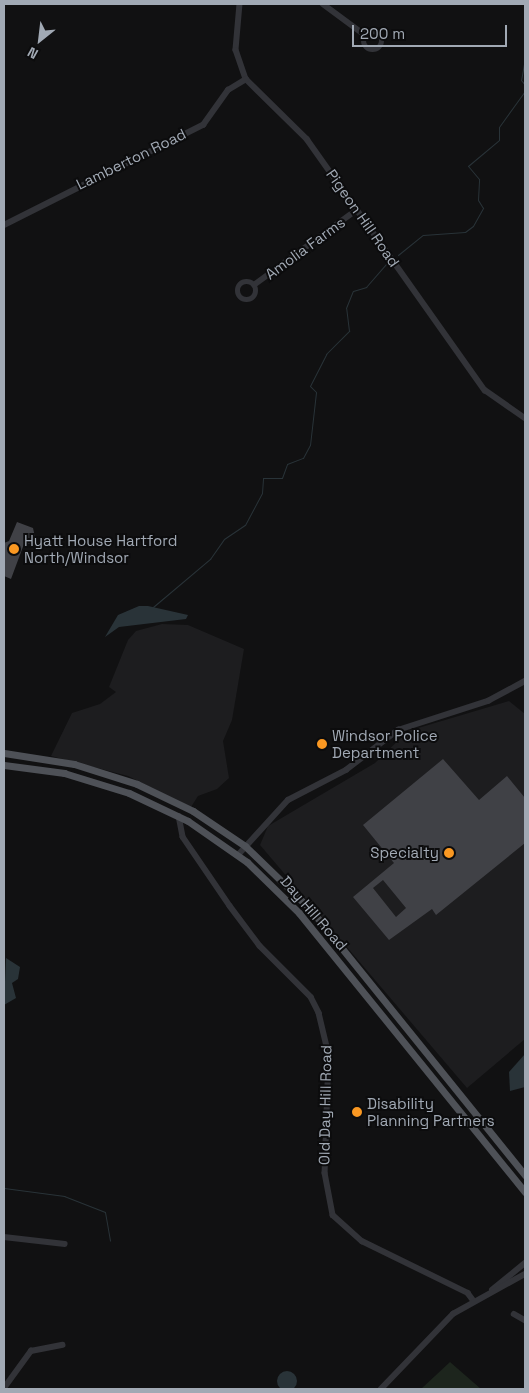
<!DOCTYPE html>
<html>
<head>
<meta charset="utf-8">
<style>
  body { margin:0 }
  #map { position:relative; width:529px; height:1393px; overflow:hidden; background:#111112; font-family:"Space Grotesk",sans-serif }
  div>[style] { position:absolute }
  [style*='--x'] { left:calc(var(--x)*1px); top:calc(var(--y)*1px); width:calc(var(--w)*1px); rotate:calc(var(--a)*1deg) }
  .built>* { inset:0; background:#1d1d1f }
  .green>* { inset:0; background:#1d251d }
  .water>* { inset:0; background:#293338 }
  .round { border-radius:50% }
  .stream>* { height:1px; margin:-0.5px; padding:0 0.5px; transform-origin:0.5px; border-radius:0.5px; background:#293338 }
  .building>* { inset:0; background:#404146 }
  .minor>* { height:5.5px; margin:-2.75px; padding:0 2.75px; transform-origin:2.75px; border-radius:2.75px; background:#323338 }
  .minor>.ring { margin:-2.75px; padding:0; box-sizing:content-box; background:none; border:5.5px solid #323338; border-radius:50% }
  .major>* { height:7px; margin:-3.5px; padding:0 3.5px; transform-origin:3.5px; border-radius:3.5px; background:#4e5157 }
  .dots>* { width:14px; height:14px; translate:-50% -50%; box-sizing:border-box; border:2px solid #0c0c0d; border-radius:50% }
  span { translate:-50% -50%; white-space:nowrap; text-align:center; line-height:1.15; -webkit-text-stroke:4px #0c0c0d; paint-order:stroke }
  .street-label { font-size:15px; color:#a1a9b4 }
  .poi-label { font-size:15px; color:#a1a9b4 }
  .left { translate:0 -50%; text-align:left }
  .right { translate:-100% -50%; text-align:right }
  .frame { position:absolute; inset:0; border:5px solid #a1a9b4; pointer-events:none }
  .north { position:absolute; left:15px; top:15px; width:50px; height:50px; -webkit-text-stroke:4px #0c0c0d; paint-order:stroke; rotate:209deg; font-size:14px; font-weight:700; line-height:20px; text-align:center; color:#a1a9b4 }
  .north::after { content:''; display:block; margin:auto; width:18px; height:22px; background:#a1a9b4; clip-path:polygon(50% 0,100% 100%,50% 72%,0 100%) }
  .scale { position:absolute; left:352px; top:25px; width:155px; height:22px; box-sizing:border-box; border:2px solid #a1a9b4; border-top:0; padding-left:6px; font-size:15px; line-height:18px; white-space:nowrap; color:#a1a9b4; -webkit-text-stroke:4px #0c0c0d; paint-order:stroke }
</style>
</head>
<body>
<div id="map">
  <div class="built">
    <div style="clip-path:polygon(162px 624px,188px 625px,244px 649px,232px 720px,223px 741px,229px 778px,217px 789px,198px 796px,191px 807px,128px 776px,51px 756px,72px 713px,100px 704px,116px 692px,109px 687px,128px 640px,136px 631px)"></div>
    <div style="clip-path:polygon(509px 701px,525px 714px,525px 1039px,467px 1088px,260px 845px,268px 826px,375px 763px,408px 731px)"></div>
  </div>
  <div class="green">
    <div style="clip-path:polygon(450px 1362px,481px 1389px,421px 1389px)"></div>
  </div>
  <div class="water">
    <div style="clip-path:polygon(139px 606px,148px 606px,188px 615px,186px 619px,119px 627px,105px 637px,118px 615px)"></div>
    <div style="clip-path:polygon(6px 958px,20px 967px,18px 979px,12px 983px,16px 998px,4px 1005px)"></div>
    <div style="clip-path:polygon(525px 1054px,525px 1087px,510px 1091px,509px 1072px)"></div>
    <div class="round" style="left:277px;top:1371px;width:20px;height:20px"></div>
  </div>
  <div class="stream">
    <div style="--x:522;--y:4;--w:3;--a:0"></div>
    <div style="--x:525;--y:58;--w:22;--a:100"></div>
    <div style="--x:521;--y:80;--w:6;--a:51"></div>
    <div style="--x:398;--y:255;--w:32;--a:-39"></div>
    <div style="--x:423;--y:235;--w:42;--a:-4.1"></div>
    <div style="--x:465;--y:232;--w:10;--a:-37"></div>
    <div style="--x:473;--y:226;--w:21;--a:-61"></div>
    <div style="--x:483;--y:208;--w:9;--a:-122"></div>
    <div style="--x:478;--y:200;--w:21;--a:-87"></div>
    <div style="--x:479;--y:179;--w:17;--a:-130"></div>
    <div style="--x:468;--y:166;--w:40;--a:-40"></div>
    <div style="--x:499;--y:140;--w:13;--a:-90"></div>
    <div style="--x:499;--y:127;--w:44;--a:-54.2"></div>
    <div style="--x:153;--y:607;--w:75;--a:-40.1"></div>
    <div style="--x:210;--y:559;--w:24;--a:-55"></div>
    <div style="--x:224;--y:539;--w:25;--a:-34"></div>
    <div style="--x:245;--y:525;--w:36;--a:-62"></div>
    <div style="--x:262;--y:493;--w:15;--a:-86"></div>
    <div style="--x:263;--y:478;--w:19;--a:0"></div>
    <div style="--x:282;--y:478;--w:15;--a:-70"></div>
    <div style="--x:287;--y:464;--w:17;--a:-21"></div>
    <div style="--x:303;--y:458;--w:15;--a:-62"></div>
    <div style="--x:310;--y:445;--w:53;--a:-83.5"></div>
    <div style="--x:316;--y:392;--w:8;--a:-135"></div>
    <div style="--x:310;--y:386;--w:36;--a:-63"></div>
    <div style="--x:326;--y:354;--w:33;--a:-45"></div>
    <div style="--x:349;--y:331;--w:23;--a:-97"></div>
    <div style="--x:346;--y:308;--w:18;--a:-68"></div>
    <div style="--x:353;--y:291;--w:14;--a:-17"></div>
    <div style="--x:366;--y:287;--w:32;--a:-49"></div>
    <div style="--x:4;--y:1188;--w:61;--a:7.6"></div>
    <div style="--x:64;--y:1196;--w:44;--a:21.3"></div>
    <div style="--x:105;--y:1212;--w:29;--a:80"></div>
  </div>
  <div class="building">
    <div style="clip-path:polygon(17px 522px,33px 528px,35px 537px,32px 544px,24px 544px,11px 579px,4px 576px,4px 543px,9px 541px)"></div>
    <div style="clip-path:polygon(evenodd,443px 759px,479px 800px,507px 776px,525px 798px,525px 843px,436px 915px,432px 909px,389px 940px,353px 897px,394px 863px,363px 825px,443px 759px,383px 880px,406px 908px,396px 917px,373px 888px,383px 880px)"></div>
  </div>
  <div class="minor">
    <div style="--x:240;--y:4;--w:46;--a:95"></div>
    <div style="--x:236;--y:50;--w:31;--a:71"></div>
    <div style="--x:246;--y:79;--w:86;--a:44.5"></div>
    <div style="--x:307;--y:139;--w:308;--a:54.7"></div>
    <div style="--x:485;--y:390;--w:49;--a:35"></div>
    <div style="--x:323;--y:4;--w:52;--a:36.4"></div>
    <div class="ring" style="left:364px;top:32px;width:12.5px;height:12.5px"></div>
    <div style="--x:4;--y:225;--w:223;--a:-26.7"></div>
    <div style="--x:203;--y:125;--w:43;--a:-54.5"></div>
    <div style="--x:228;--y:90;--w:21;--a:-31"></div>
    <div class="ring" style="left:238px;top:282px;width:12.5px;height:12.5px"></div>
    <div style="--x:254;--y:285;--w:125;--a:-36.2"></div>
    <div style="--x:179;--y:816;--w:21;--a:79"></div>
    <div style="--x:183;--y:837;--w:83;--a:55.7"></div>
    <div style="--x:230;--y:906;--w:50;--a:53.1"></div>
    <div style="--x:260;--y:946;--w:72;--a:45"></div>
    <div style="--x:311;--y:997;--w:18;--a:63"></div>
    <div style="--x:319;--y:1013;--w:43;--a:76.6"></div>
    <div style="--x:329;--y:1055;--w:118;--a:91.9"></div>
    <div style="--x:325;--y:1173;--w:43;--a:79.2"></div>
    <div style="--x:333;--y:1215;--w:39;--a:42"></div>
    <div style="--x:362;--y:1241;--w:118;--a:26.1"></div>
    <div style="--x:468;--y:1293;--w:9;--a:54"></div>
    <div style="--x:238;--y:855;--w:74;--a:-47.7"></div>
    <div style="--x:288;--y:800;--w:65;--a:-27.3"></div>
    <div style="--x:346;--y:770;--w:66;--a:-37.6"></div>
    <div style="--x:398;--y:730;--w:95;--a:-17.9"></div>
    <div style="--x:488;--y:701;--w:42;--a:-28.4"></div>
    <div style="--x:4;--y:1237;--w:61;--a:6.5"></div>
    <div style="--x:492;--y:1290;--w:43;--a:-39.3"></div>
    <div style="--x:514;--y:1314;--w:13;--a:29"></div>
    <div style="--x:4;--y:1388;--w:46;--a:-53.9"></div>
    <div style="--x:31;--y:1351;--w:32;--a:-11"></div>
    <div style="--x:381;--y:1389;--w:104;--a:-46.2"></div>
    <div style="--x:453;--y:1314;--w:82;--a:-29.1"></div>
  </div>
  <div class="major">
    <div style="--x:4;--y:753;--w:71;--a:8.9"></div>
    <div style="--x:74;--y:764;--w:66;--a:17.6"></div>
    <div style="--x:137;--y:784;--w:62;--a:25.7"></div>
    <div style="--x:193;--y:811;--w:63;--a:33.9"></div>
    <div style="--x:245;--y:846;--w:92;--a:44.1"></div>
    <div style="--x:311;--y:910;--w:341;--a:51.1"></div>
    <div style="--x:4;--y:765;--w:61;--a:7.6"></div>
    <div style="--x:64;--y:773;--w:68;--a:17.1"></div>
    <div style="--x:129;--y:793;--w:65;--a:25.4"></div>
    <div style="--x:188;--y:821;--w:72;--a:34.8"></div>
    <div style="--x:247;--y:862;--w:73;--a:44.4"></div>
    <div style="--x:299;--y:913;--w:359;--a:51"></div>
  </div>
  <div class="dots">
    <div style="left:14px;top:549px;background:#fa9822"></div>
    <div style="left:322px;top:744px;background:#fa9822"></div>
    <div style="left:449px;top:853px;background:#fa9822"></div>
    <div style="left:357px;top:1112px;background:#fa9822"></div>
  </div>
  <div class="street-label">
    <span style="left:131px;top:159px;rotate:-26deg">Lamberton Road</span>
    <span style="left:363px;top:218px;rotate:55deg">Pigeon Hill Road</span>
    <span style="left:305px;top:248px;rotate:-36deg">Amolia Farms</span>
    <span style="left:314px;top:913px;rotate:49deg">Day Hill Road</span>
    <span style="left:325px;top:1105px;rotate:-89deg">Old Day Hill Road</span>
  </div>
  <div class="poi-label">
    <span class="left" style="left:24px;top:549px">Hyatt House Hartford<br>North/Windsor</span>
    <span class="left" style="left:332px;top:744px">Windsor Police<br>Department</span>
    <span class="right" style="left:439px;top:853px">Specialty</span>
    <span class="left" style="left:367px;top:1112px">Disability<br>Planning Partners</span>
  </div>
  <div class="frame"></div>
  <div class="north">N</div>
  <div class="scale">200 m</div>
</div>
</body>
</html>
